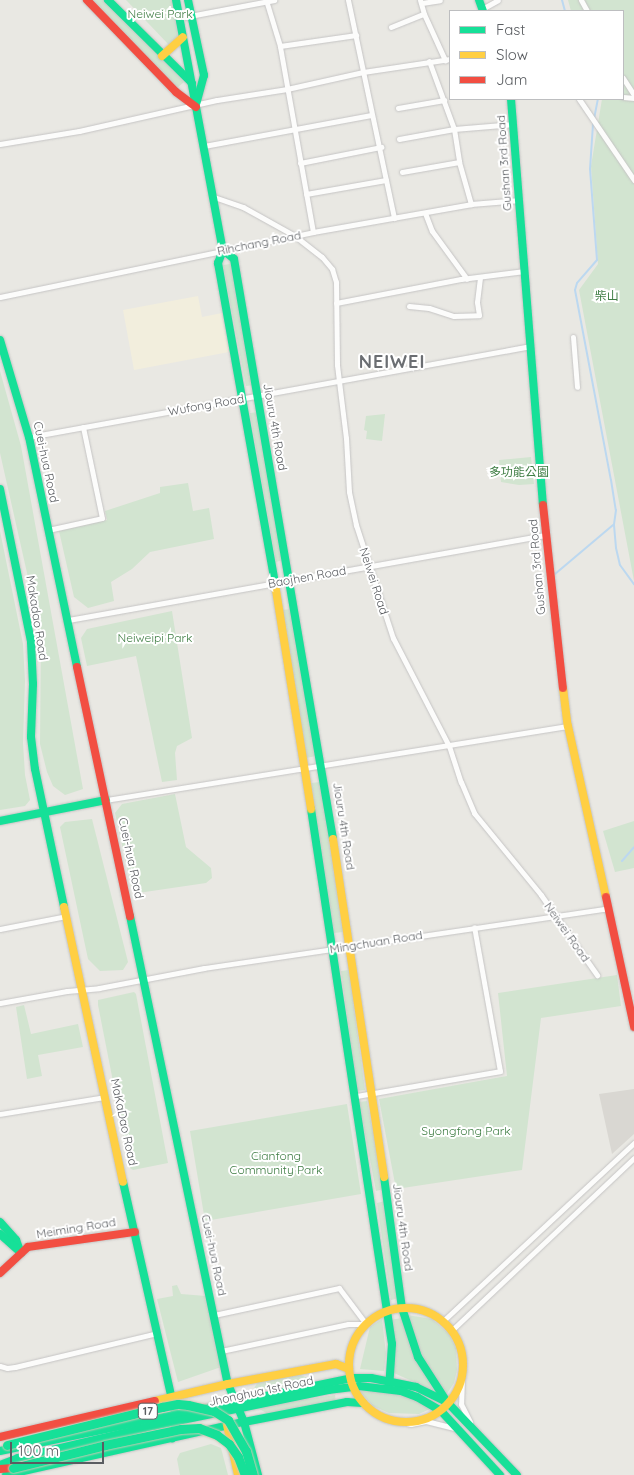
<!DOCTYPE html>
<html>
<head>
<meta charset="utf-8">
<style>
  body { margin:0 }
  #map { position:relative; width:634px; height:1475px; overflow:hidden; background:#e9e8e3; font-family:Quicksand,"Noto Sans TC",sans-serif }
  div>[style] { position:absolute }
  [style*='--x'] { left:calc(var(--x)*1px); top:calc(var(--y)*1px); width:calc(var(--w)*1px); rotate:calc(var(--a)*1deg) }
  .commercial>* { inset:0; background:#f2eedd }
  .education>* { inset:0; background:#d9d7d2 }
  .green>* { inset:0; background:#d2e4d0 }
  .stream>* { height:2px; margin:-1px; padding:0 1px; transform-origin:1px; border-radius:1px; background:#bcd8f0 }
  .roads { filter:drop-shadow(0 0 1px #c5c4c4) drop-shadow(0 0 1px #c5c4c4) }
  .street>* { height:5px; margin:-2.5px; padding:0 2.5px; transform-origin:2.5px; border-radius:2.5px; background:#fcfcfb }
  .fast>* { height:8px; margin:-4px; padding:0 4px; transform-origin:4px; border-radius:4px; background:#16e098 }
  .slow>* { height:8px; margin:-4px; padding:0 4px; transform-origin:4px; border-radius:4px; background:#ffcf43 }
  .slow>.ring { margin:-4px; padding:0; box-sizing:content-box; background:none; border:8px solid #ffcf43; border-radius:50% }
  .jam>* { height:8px; margin:-4px; padding:0 4px; transform-origin:4px; border-radius:4px; background:#f24e42 }
  .bridges { filter:drop-shadow(0 0 1px #cfc8b4) drop-shadow(0 0 1px #cfc8b4) }
  .fast-bridge>* { height:9px; margin:-4.5px; padding:0 4.5px; transform-origin:4.5px; border-radius:4.5px; background:#16e098 }
  span { translate:-50% -50%; white-space:nowrap; text-align:center; line-height:1.15; -webkit-text-stroke:4px #fff; paint-order:stroke }
  .shield-label span { padding:1px 4px; background:#fff; border:1px solid; border-radius:4px; -webkit-text-stroke-width:0 }
  .shield-label { font-size:11px; color:#5a5d61; font-weight:700 }
  .park-label { font-size:12px; color:#3d7c42 }
  .street-label { font-size:12px; color:#5a5d61 }
  .district-label { font-size:18px; color:#6b6e72; font-weight:700; letter-spacing:1px }
  .legend { position:absolute; left:449px; top:10px; width:175px; height:90px; box-sizing:border-box; background:#fff; border:1px solid #bdbec0; margin:0; padding:6px 9px; list-style:none; font-size:15px; color:#5a5d61 }
  .legend li { display:flex; align-items:center; gap:10px; height:25px }
  .legend b { width:25px; border:1px solid #bdbec0 }
  .scale { position:absolute; left:10px; top:1442px; width:94px; height:22px; box-sizing:border-box; border:2px solid #5a5d61; border-top:0; padding-left:6px; font-size:15px; line-height:18px; white-space:nowrap; color:#5a5d61; -webkit-text-stroke:4px #fff; paint-order:stroke }
</style>
</head>
<body>
<div id="map">
  <div class="commercial">
    <div style="clip-path:polygon(198px 296px,202px 317px,222px 313px,229px 352px,134px 370px,123px 310px)"></div>
  </div>
  <div class="education">
    <div style="clip-path:polygon(634px 1089px,634px 1134px,612px 1154px,599px 1094px)"></div>
  </div>
  <div class="green">
    <div style="clip-path:polygon(92px 0,104px 0,184px 82px,177px 88px)"></div>
    <div style="clip-path:polygon(126px 0,172px 0,178px 36px,169px 45px)"></div>
    <div style="clip-path:polygon(568px 0,634px 0,634px 581px,579px 290px,598px 264px,591px 166px,602px 99px,623px 99px,623px 11px,571px 11px)"></div>
    <div style="clip-path:polygon(231px 264px,254px 385px,246px 386px,223px 265px)"></div>
    <div style="clip-path:polygon(0 371px,21px 446px,83px 789px,65px 795px,53px 786px,47px 772px,40px 744px,41px 635px,0 453px)"></div>
    <div style="clip-path:polygon(257px 412px,283px 560px,276px 562px,250px 413px)"></div>
    <div style="clip-path:polygon(385px 414px,382px 441px,366px 439px,367px 431px,364px 430px,366px 416px)"></div>
    <div style="clip-path:polygon(531px 457px,534px 484px,519px 485px,501px 482px,499px 460px)"></div>
    <div style="clip-path:polygon(188px 483px,193px 511px,209px 508px,214px 539px,150px 552px,132px 569px,111px 582px,114px 601px,88px 608px,74px 597px,59px 531px,107px 520px,105px 511px,160px 493px,160px 487px)"></div>
    <div style="clip-path:polygon(0 531px,23px 644px,25px 681px,23px 743px,25px 775px,30px 800px,25px 806px,0 810px)"></div>
    <div style="clip-path:polygon(292px 609px,316px 756px,306px 758px,282px 610px)"></div>
    <div style="clip-path:polygon(172px 611px,192px 738px,177px 746px,175px 753px,177px 780px,162px 782px,136px 656px,87px 666px,81px 638px,87px 629px)"></div>
    <div style="clip-path:polygon(320px 782px,343px 932px,334px 933px,311px 783px)"></div>
    <div style="clip-path:polygon(175px 794px,186px 847px,211px 868px,212px 878px,206px 883px,138px 893px,131px 886px,115px 813px,122px 804px)"></div>
    <div style="clip-path:polygon(92px 819px,128px 962px,123px 970px,100px 971px,88px 959px,60px 827px,65px 822px)"></div>
    <div style="clip-path:polygon(634px 821px,634px 868px,615px 872px,603px 831px)"></div>
    <div style="clip-path:polygon(349px 970px,365px 1090px,357px 1091px,341px 971px)"></div>
    <div style="clip-path:polygon(617px 975px,621px 1006px,541px 1018px,522px 1170px,396px 1189px,379px 1099px,507px 1076px,498px 993px)"></div>
    <div style="clip-path:polygon(134px 992px,136px 994px,168px 1163px,133px 1170px,130px 1168px,98px 1005px,98px 1000px)"></div>
    <div style="clip-path:polygon(24px 1005px,31px 1034px,78px 1024px,83px 1047px,38px 1055px,42px 1076px,27px 1079px,16px 1007px)"></div>
    <div style="clip-path:polygon(367px 1101px,384px 1189px,376px 1191px,359px 1102px)"></div>
    <div style="clip-path:polygon(347px 1104px,361px 1194px,205px 1221px,190px 1131px)"></div>
    <div style="clip-path:polygon(385px 1201px,399px 1298px,391px 1300px,377px 1203px)"></div>
    <div style="clip-path:polygon(177px 1285px,181px 1294px,206px 1296px,221px 1367px,178px 1382px,157px 1299px,173px 1296px,172px 1286px)"></div>
    <div style="clip-path:polygon(407px 1315px,432px 1319px,449px 1334px,456px 1348px,457px 1370px,454px 1383px,446px 1395px,418px 1350px)"></div>
    <div style="clip-path:polygon(402px 1318px,411px 1350px,434px 1391px,394px 1373px,395px 1350px,390px 1320px)"></div>
    <div style="clip-path:polygon(382px 1319px,386px 1354px,384px 1371px,360px 1369px,370px 1327px)"></div>
    <div style="clip-path:polygon(298px 1374px,313px 1380px,251px 1393px,258px 1382px)"></div>
    <div style="clip-path:polygon(358px 1389px,402px 1394px,432px 1408px,419px 1414px,389px 1413px,373px 1406px)"></div>
    <div style="clip-path:polygon(335px 1395px,336px 1402px,268px 1414px,256px 1407px,303px 1397px,310px 1399px)"></div>
    <div style="clip-path:polygon(211px 1444px,221px 1448px,228px 1475px,180px 1475px,177px 1459px,180px 1453px)"></div>
  </div>
  <div class="stream">
    <div style="--x:562;--y:0;--w:11;--a:75"></div>
    <div style="--x:594;--y:119;--w:20;--a:-79"></div>
    <div style="--x:593;--y:124;--w:45;--a:93.8"></div>
    <div style="--x:590;--y:169;--w:91;--a:85.6"></div>
    <div style="--x:597;--y:260;--w:30;--a:131"></div>
    <div style="--x:577;--y:283;--w:7;--a:106"></div>
    <div style="--x:575;--y:290;--w:193;--a:79.3"></div>
    <div style="--x:611;--y:480;--w:30;--a:81"></div>
    <div style="--x:616;--y:510;--w:15;--a:98"></div>
    <div style="--x:614;--y:525;--w:23;--a:85"></div>
    <div style="--x:616;--y:548;--w:17;--a:77"></div>
    <div style="--x:620;--y:565;--w:24;--a:54"></div>
    <div style="--x:555;--y:574;--w:76;--a:-40.2"></div>
    <div style="--x:622;--y:861;--w:18;--a:-49"></div>
  </div>
  <div class="roads">
    <div class="street">
      <div style="--x:266;--y:0;--w:48;--a:73.1"></div>
      <div style="--x:348;--y:0;--w:184;--a:78.1"></div>
      <div style="--x:420;--y:0;--w:15;--a:74"></div>
      <div style="--x:424;--y:14;--w:51;--a:65.5"></div>
      <div style="--x:581;--y:0;--w:13;--a:61"></div>
      <div style="--x:422;--y:3;--w:18;--a:-9"></div>
      <div style="--x:482;--y:9;--w:18;--a:-29"></div>
      <div style="--x:179;--y:18;--w:97;--a:-10.7"></div>
      <div style="--x:391;--y:27;--w:35;--a:-22"></div>
      <div style="--x:429;--y:61;--w:72;--a:69.8"></div>
      <div style="--x:454;--y:129;--w:33;--a:81"></div>
      <div style="--x:459;--y:162;--w:44;--a:74.1"></div>
      <div style="--x:623;--y:78;--w:20;--a:57"></div>
      <div style="--x:623;--y:97;--w:11;--a:5"></div>
      <div style="--x:579;--y:99;--w:98;--a:55.8"></div>
      <div style="--x:398;--y:108;--w:47;--a:-9.9"></div>
      <div style="--x:399;--y:139;--w:56;--a:-10.3"></div>
      <div style="--x:454;--y:129;--w:60;--a:-4.8"></div>
      <div style="--x:0;--y:144;--w:80;--a:-9.3"></div>
      <div style="--x:79;--y:131;--w:141;--a:-12.7"></div>
      <div style="--x:217;--y:100;--w:71;--a:-8.9"></div>
      <div style="--x:287;--y:89;--w:78;--a:-12.6"></div>
      <div style="--x:363;--y:72;--w:88;--a:-8.5"></div>
      <div style="--x:204;--y:146;--w:170;--a:-10.5"></div>
      <div style="--x:300;--y:163;--w:83;--a:-11.2"></div>
      <div style="--x:402;--y:172;--w:58;--a:-10"></div>
      <div style="--x:306;--y:194;--w:81;--a:-9.9"></div>
      <div style="--x:386;--y:180;--w:39;--a:78"></div>
      <div style="--x:214;--y:197;--w:31;--a:19"></div>
      <div style="--x:243;--y:207;--w:60;--a:29.1"></div>
      <div style="--x:295;--y:236;--w:34;--a:38"></div>
      <div style="--x:322;--y:257;--w:16;--a:50"></div>
      <div style="--x:332;--y:269;--w:14;--a:73"></div>
      <div style="--x:336;--y:282;--w:83;--a:89.3"></div>
      <div style="--x:337;--y:365;--w:74;--a:83"></div>
      <div style="--x:346;--y:438;--w:54;--a:86.8"></div>
      <div style="--x:349;--y:492;--w:34;--a:78"></div>
      <div style="--x:356;--y:525;--w:119;--a:71.9"></div>
      <div style="--x:393;--y:638;--w:122;--a:62.6"></div>
      <div style="--x:449;--y:746;--w:38;--a:72"></div>
      <div style="--x:461;--y:782;--w:34;--a:67"></div>
      <div style="--x:474;--y:813;--w:106;--a:50.7"></div>
      <div style="--x:541;--y:895;--w:98;--a:55"></div>
      <div style="--x:425;--y:213;--w:19;--a:69"></div>
      <div style="--x:432;--y:231;--w:59;--a:53.9"></div>
      <div style="--x:313;--y:232;--w:189;--a:-100.1"></div>
      <div style="--x:280;--y:46;--w:77;--a:-8.2"></div>
      <div style="--x:0;--y:297;--w:320;--a:-11.7"></div>
      <div style="--x:313;--y:232;--w:160;--a:-10"></div>
      <div style="--x:471;--y:204;--w:49;--a:-4.7"></div>
      <div style="--x:336;--y:303;--w:127;--a:-10.9"></div>
      <div style="--x:461;--y:279;--w:64;--a:-7.2"></div>
      <div style="--x:409;--y:306;--w:20;--a:6"></div>
      <div style="--x:429;--y:308;--w:26;--a:18"></div>
      <div style="--x:454;--y:316;--w:25;--a:-2"></div>
      <div style="--x:479;--y:315;--w:13;--a:-99"></div>
      <div style="--x:477;--y:302;--w:24;--a:-83"></div>
      <div style="--x:573;--y:337;--w:50;--a:85.4"></div>
      <div style="--x:29;--y:437;--w:510;--a:-10.27"></div>
      <div style="--x:48;--y:530;--w:55;--a:-12.5"></div>
      <div style="--x:102;--y:518;--w:93;--a:-101.8"></div>
      <div style="--x:68;--y:620;--w:485;--a:-10.1"></div>
      <div style="--x:106;--y:800;--w:468;--a:-9.1"></div>
      <div style="--x:0;--y:929;--w:67;--a:-11.1"></div>
      <div style="--x:0;--y:1003;--w:68;--a:-10.2"></div>
      <div style="--x:67;--y:991;--w:32;--a:-5"></div>
      <div style="--x:99;--y:988;--w:107;--a:-10.8"></div>
      <div style="--x:204;--y:968;--w:409;--a:-8.4"></div>
      <div style="--x:356;--y:1096;--w:146;--a:-9.8"></div>
      <div style="--x:500;--y:1071;--w:146;--a:-100.2"></div>
      <div style="--x:0;--y:1114;--w:106;--a:-9.2"></div>
      <div style="--x:214;--y:1315;--w:128;--a:-12.2"></div>
      <div style="--x:339;--y:1288;--w:45;--a:53.1"></div>
      <div style="--x:443;--y:1321;--w:261;--a:-43"></div>
      <div style="--x:452;--y:1330;--w:250;--a:-43.4"></div>
      <div style="--x:221;--y:1351;--w:130;--a:-12"></div>
      <div style="--x:348;--y:1324;--w:18;--a:0"></div>
      <div style="--x:0;--y:1366;--w:7;--a:16"></div>
      <div style="--x:7;--y:1368;--w:8;--a:-7"></div>
      <div style="--x:15;--y:1367;--w:147;--a:-13.4"></div>
      <div style="--x:462;--y:1379;--w:25;--a:92"></div>
      <div style="--x:461;--y:1404;--w:20;--a:63"></div>
      <div style="--x:402;--y:1422;--w:9;--a:13"></div>
      <div style="--x:411;--y:1424;--w:15;--a:-11"></div>
      <div style="--x:426;--y:1421;--w:30;--a:14"></div>
    </div>
    <div class="fast">
      <div style="--x:108;--y:0;--w:118;--a:44.7"></div>
      <div style="--x:176;--y:0;--w:254;--a:79.4"></div>
      <div style="--x:223;--y:250;--w:14;--a:111"></div>
      <div style="--x:218;--y:263;--w:326;--a:79.9"></div>
      <div style="--x:188;--y:0;--w:77;--a:78"></div>
      <div style="--x:204;--y:75;--w:28;--a:105"></div>
      <div style="--x:479;--y:0;--w:12;--a:70"></div>
      <div style="--x:511;--y:99;--w:407;--a:85.5"></div>
      <div style="--x:223;--y:250;--w:14;--a:39"></div>
      <div style="--x:234;--y:259;--w:588;--a:80.31"></div>
      <div style="--x:0;--y:340;--w:101;--a:73.4"></div>
      <div style="--x:29;--y:437;--w:235;--a:78.2"></div>
      <div style="--x:0;--y:489;--w:156;--a:78.5"></div>
      <div style="--x:31;--y:642;--w:42;--a:87.3"></div>
      <div style="--x:33;--y:684;--w:53;--a:92.2"></div>
      <div style="--x:31;--y:737;--w:32;--a:83"></div>
      <div style="--x:35;--y:769;--w:141;--a:78.1"></div>
      <div style="--x:311;--y:809;--w:541;--a:81.39"></div>
      <div style="--x:392;--y:1344;--w:45;--a:93.8"></div>
      <div style="--x:0;--y:821;--w:108;--a:-11.2"></div>
      <div style="--x:130;--y:916;--w:478;--a:78.2"></div>
      <div style="--x:228;--y:1384;--w:41;--a:67.2"></div>
      <div style="--x:384;--y:1177;--w:132;--a:82.2"></div>
      <div style="--x:402;--y:1308;--w:52;--a:71.9"></div>
      <div style="--x:418;--y:1357;--w:54;--a:57.2"></div>
      <div style="--x:123;--y:1182;--w:245;--a:77.3"></div>
      <div style="--x:177;--y:1421;--w:18;--a:106"></div>
      <div style="--x:0;--y:1222;--w:24;--a:48"></div>
      <div style="--x:16;--y:1240;--w:14;--a:69"></div>
      <div style="--x:0;--y:1234;--w:27;--a:42"></div>
      <div style="--x:244;--y:1422;--w:55;--a:75.2"></div>
      <div style="--x:0;--y:1451;--w:359;--a:-11.7"></div>
      <div style="--x:351;--y:1378;--w:20;--a:0"></div>
      <div style="--x:371;--y:1378;--w:46;--a:11.3"></div>
      <div style="--x:416;--y:1387;--w:34;--a:26"></div>
      <div style="--x:447;--y:1402;--w:101;--a:46.2"></div>
      <div style="--x:0;--y:1465;--w:19;--a:-21"></div>
      <div style="--x:18;--y:1458;--w:139;--a:-13.3"></div>
      <div style="--x:153;--y:1426;--w:179;--a:-11.6"></div>
      <div style="--x:328;--y:1390;--w:31;--a:-7"></div>
      <div style="--x:359;--y:1386;--w:42;--a:6.8"></div>
      <div style="--x:401;--y:1391;--w:17;--a:21"></div>
      <div style="--x:417;--y:1397;--w:28;--a:30"></div>
      <div style="--x:441;--y:1411;--w:87;--a:47.3"></div>
      <div style="--x:6;--y:1475;--w:244;--a:-12.6"></div>
      <div style="--x:244;--y:1422;--w:105;--a:-11"></div>
      <div style="--x:347;--y:1402;--w:16;--a:4"></div>
    </div>
    <div class="slow">
      <div style="--x:162;--y:56;--w:28;--a:-42"></div>
      <div style="--x:275;--y:584;--w:228;--a:80.9"></div>
      <div style="--x:563;--y:688;--w:38;--a:83"></div>
      <div style="--x:568;--y:726;--w:175;--a:77.5"></div>
      <div style="--x:333;--y:839;--w:342;--a:81.4"></div>
      <div style="--x:64;--y:907;--w:281;--a:77.9"></div>
      <div class="ring" style="left:349px;top:1308px;width:106px;height:106px"></div>
      <div style="--x:155;--y:1401;--w:75;--a:-13.1"></div>
      <div style="--x:228;--y:1384;--w:110;--a:-10.5"></div>
      <div style="--x:336;--y:1364;--w:14;--a:21"></div>
      <div style="--x:227;--y:1425;--w:51;--a:77.6"></div>
    </div>
    <div class="jam">
      <div style="--x:87;--y:0;--w:128;--a:45.9"></div>
      <div style="--x:176;--y:92;--w:25;--a:37"></div>
      <div style="--x:543;--y:505;--w:184;--a:83.8"></div>
      <div style="--x:77;--y:667;--w:255;--a:78"></div>
      <div style="--x:606;--y:897;--w:133;--a:77.8"></div>
      <div style="--x:0;--y:1273;--w:38;--a:-43"></div>
      <div style="--x:28;--y:1247;--w:108;--a:-8"></div>
      <div style="--x:0;--y:1437;--w:159;--a:-13.1"></div>
      <div style="--x:0;--y:1469;--w:13;--a:-4"></div>
    </div>
  </div>
  <div class="bridges">
    <div class="fast-bridge">
      <div style="--x:7;--y:1445;--w:160;--a:-13.8"></div>
      <div style="--x:162;--y:1407;--w:16;--a:-11"></div>
      <div style="--x:178;--y:1404;--w:10;--a:6"></div>
      <div style="--x:188;--y:1405;--w:27;--a:13"></div>
      <div style="--x:214;--y:1411;--w:17;--a:33"></div>
      <div style="--x:228;--y:1420;--w:36;--a:60"></div>
      <div style="--x:246;--y:1451;--w:25;--a:74"></div>
      <div style="--x:13;--y:1468;--w:95;--a:-14"></div>
      <div style="--x:105;--y:1445;--w:78;--a:-11.9"></div>
      <div style="--x:181;--y:1429;--w:18;--a:-3"></div>
      <div style="--x:199;--y:1428;--w:19;--a:21"></div>
      <div style="--x:217;--y:1435;--w:15;--a:37"></div>
      <div style="--x:229;--y:1444;--w:16;--a:55"></div>
      <div style="--x:238;--y:1457;--w:19;--a:69"></div>
    </div>
  </div>
  <div class="shield-label">
    <span style="left:148px;top:1411px">17</span>
  </div>
  <div class="park-label">
    <span style="left:160px;top:14px">Neiwei Park</span>
    <span style="left:607px;top:296px">柴山</span>
    <span style="left:519px;top:472px">多功能公園</span>
    <span style="left:155px;top:638px">Neiweipi Park</span>
    <span style="left:466px;top:1131px">Syongfong Park</span>
    <span style="left:276px;top:1163px">Cianfong<br>Community Park</span>
  </div>
  <div class="street-label">
    <span style="left:504px;top:163px;rotate:-94deg">Gushan 3rd Road</span>
    <span style="left:259px;top:243px;rotate:-11deg">Rihchang Road</span>
    <span style="left:206px;top:405px;rotate:-10deg">Wufong Road</span>
    <span style="left:275px;top:427px;rotate:80deg">Jiouru 4th Road</span>
    <span style="left:46px;top:462px;rotate:78deg">Cuei-hua Road</span>
    <span style="left:537px;top:567px;rotate:-95deg">Gushan 3rd Road</span>
    <span style="left:307px;top:577px;rotate:-10deg">Baojhen Road</span>
    <span style="left:374px;top:581px;rotate:72deg">Neiwei Road</span>
    <span style="left:37px;top:618px;rotate:81deg">Makadao Road</span>
    <span style="left:344px;top:826px;rotate:81deg">Jiouru 4th Road</span>
    <span style="left:131px;top:858px;rotate:78deg">Cuei-hua Road</span>
    <span style="left:567px;top:932px;rotate:55deg">Neiwei Road</span>
    <span style="left:376px;top:942px;rotate:-9deg">Mingchuan Road</span>
    <span style="left:124px;top:1122px;rotate:78deg">MaKaDao Road</span>
    <span style="left:403px;top:1227px;rotate:82deg">Jiouru 4th Road</span>
    <span style="left:76px;top:1228px;rotate:-9deg">Meiming Road</span>
    <span style="left:214px;top:1255px;rotate:78deg">Cuei-hua Road</span>
    <span style="left:261px;top:1391px;rotate:-12deg">Jhonghua 1st Road</span>
  </div>
  <div class="district-label">
    <span style="left:392px;top:362px">NEIWEI</span>
  </div>
  <ul class="legend">
  <li><b style="height:6px;background:#16e098"></b>Fast</li>
  <li><b style="height:6px;background:#ffcf43"></b>Slow</li>
  <li><b style="height:6px;background:#f24e42"></b>Jam</li>
  </ul>
  <div class="scale">100 m</div>
</div>
</body>
</html>
